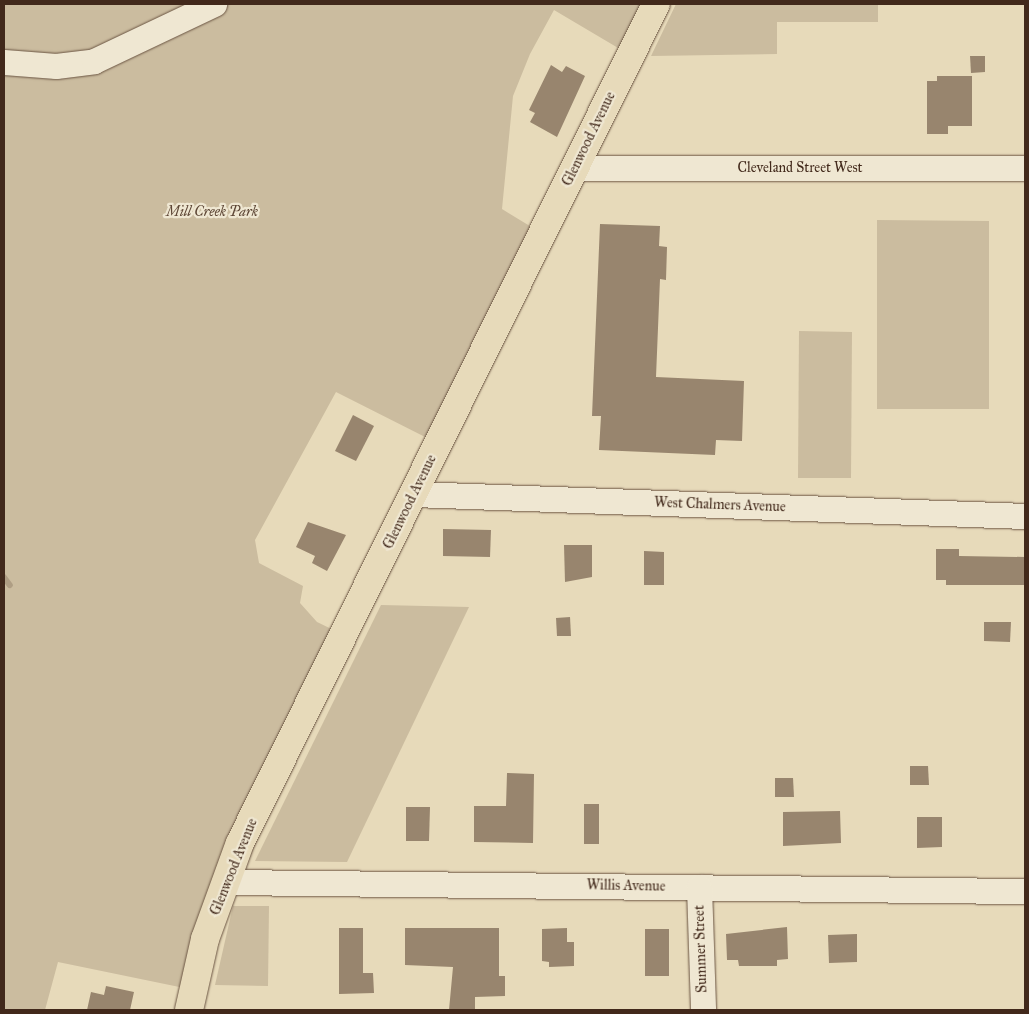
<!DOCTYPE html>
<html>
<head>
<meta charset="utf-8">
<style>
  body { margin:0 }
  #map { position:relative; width:1029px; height:1014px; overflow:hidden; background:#e7daba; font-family:"IM FELL Great Primer",serif }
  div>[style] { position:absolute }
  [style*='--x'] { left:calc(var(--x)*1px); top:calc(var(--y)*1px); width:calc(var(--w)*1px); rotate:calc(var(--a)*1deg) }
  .green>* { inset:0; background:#cbbc9f }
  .stream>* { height:5.5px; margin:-2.75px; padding:0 2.75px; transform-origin:2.75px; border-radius:2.75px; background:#af9e84 }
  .building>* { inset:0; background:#98856e }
  .roads { filter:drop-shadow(0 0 1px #6b5543) drop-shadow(0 0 1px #6b5543) }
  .minor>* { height:25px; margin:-12.5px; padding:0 12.5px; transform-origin:12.5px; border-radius:12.5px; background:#efe7d2 }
  .major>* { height:28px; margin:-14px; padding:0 14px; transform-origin:14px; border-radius:14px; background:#e7daba }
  span { translate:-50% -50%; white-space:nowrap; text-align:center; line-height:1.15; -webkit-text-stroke:4.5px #efe7d2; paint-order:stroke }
  .street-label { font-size:14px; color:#42291b }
  .park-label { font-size:14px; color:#5d4635; font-style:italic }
  .frame { position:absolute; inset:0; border:5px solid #42291b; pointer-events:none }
</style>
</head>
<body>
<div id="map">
  <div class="green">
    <div style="clip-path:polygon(4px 4px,656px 4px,630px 55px,554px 10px,530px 54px,513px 96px,502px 209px,543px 234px,439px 444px,336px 392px,255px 540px,259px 563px,303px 586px,300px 603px,317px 622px,344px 635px,194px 990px,58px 962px,45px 1010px,4px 1010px)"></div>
    <div style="clip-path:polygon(676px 4px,878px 4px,878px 22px,777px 22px,777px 54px,651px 56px)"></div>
    <div style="clip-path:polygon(877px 220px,989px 221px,989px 409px,877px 409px)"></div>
    <div style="clip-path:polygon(799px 331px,852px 332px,851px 478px,798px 478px)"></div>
    <div style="clip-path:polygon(381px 605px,469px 607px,347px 862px,255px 861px)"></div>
    <div style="clip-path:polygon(233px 906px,269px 906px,268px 986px,215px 985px)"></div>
  </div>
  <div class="stream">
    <div style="--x:4;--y:577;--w:10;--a:53"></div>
  </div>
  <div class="building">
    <div style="clip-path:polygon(970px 56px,985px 56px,985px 72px,971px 73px)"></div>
    <div style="clip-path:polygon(551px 65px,562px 72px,566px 66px,585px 76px,557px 137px,530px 122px,535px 113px,529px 110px)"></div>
    <div style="clip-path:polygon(937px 76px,972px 76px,972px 126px,948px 126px,948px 134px,927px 134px,927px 81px,937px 81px)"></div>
    <div style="clip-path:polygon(600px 224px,660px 226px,659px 246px,667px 247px,666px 280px,660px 279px,656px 377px,744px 381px,742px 441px,716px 440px,715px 455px,599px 450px,601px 416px,592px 416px)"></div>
    <div style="clip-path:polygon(353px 415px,374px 426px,356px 461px,335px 451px)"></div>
    <div style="clip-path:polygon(308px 522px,346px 535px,327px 571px,312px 563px,315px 556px,296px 547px)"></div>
    <div style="clip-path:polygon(443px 529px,491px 530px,490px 557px,443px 556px)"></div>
    <div style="clip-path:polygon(564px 545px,592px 545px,592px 577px,565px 582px)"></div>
    <div style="clip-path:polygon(936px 549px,959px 549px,959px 556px,1025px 557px,1025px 585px,946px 585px,946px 580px,936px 580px)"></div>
    <div style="clip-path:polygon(644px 551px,664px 552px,664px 585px,644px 585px)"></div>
    <div style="clip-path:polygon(570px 617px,571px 636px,557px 636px,556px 618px)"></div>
    <div style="clip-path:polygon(984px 622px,1011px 622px,1010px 642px,984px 641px)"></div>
    <div style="clip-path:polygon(910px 766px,928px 766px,929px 785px,910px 785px)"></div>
    <div style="clip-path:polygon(507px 773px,534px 774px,533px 843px,474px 842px,474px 806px,506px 806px)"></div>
    <div style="clip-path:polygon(775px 778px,793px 778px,794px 797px,775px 797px)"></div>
    <div style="clip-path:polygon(584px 804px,599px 804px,599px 844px,584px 844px)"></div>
    <div style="clip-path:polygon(406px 807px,430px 807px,429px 841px,406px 841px)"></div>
    <div style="clip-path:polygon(840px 811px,841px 843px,783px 846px,783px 812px)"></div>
    <div style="clip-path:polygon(917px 817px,942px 817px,942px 847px,917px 848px)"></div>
    <div style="clip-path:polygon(787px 927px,788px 959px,777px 960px,777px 966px,739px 966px,738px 960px,727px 960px,726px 934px)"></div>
    <div style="clip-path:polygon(339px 928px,363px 928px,363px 973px,373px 973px,374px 993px,339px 994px)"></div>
    <div style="clip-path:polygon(405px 928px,499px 928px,499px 976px,505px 976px,505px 996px,475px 997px,475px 1010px,449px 1010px,453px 967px,405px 965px)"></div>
    <div style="clip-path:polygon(567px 928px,567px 942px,574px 942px,574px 966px,549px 967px,549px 962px,542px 961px,542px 929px)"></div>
    <div style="clip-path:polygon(645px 929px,669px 929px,669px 976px,645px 976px)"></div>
    <div style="clip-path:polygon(857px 934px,857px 962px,829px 963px,828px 935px)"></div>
    <div style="clip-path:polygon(106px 986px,134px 992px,130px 1010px,87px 1010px,91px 992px,104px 995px)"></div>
  </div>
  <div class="roads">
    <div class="minor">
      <div style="--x:4;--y:62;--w:52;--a:4.4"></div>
      <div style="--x:56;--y:66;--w:38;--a:-7"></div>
      <div style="--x:94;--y:61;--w:133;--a:-25.4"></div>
      <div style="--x:575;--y:168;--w:450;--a:0"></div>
      <div style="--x:414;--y:494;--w:611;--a:2.06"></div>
      <div style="--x:226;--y:882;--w:799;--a:0.65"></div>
      <div style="--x:699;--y:887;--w:123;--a:88.1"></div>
    </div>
    <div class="major">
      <div style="--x:189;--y:1010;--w:73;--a:-77.3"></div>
      <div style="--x:205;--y:939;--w:102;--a:-70"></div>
      <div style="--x:240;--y:843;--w:936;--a:-63.63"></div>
    </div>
  </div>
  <div class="street-label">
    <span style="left:589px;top:139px;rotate:-64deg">Glenwood Avenue</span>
    <span style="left:800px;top:168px">Cleveland Street West</span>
    <span style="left:410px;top:502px;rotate:-64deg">Glenwood Avenue</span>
    <span style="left:720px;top:505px;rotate:2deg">West Chalmers Avenue</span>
    <span style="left:234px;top:867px;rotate:-68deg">Glenwood Avenue</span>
    <span style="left:626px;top:886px;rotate:1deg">Willis Avenue</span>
    <span style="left:701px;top:949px;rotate:-92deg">Summer Street</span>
  </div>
  <div class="park-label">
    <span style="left:212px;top:212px">Mill Creek Park</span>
  </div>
  <div class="frame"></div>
</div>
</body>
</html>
